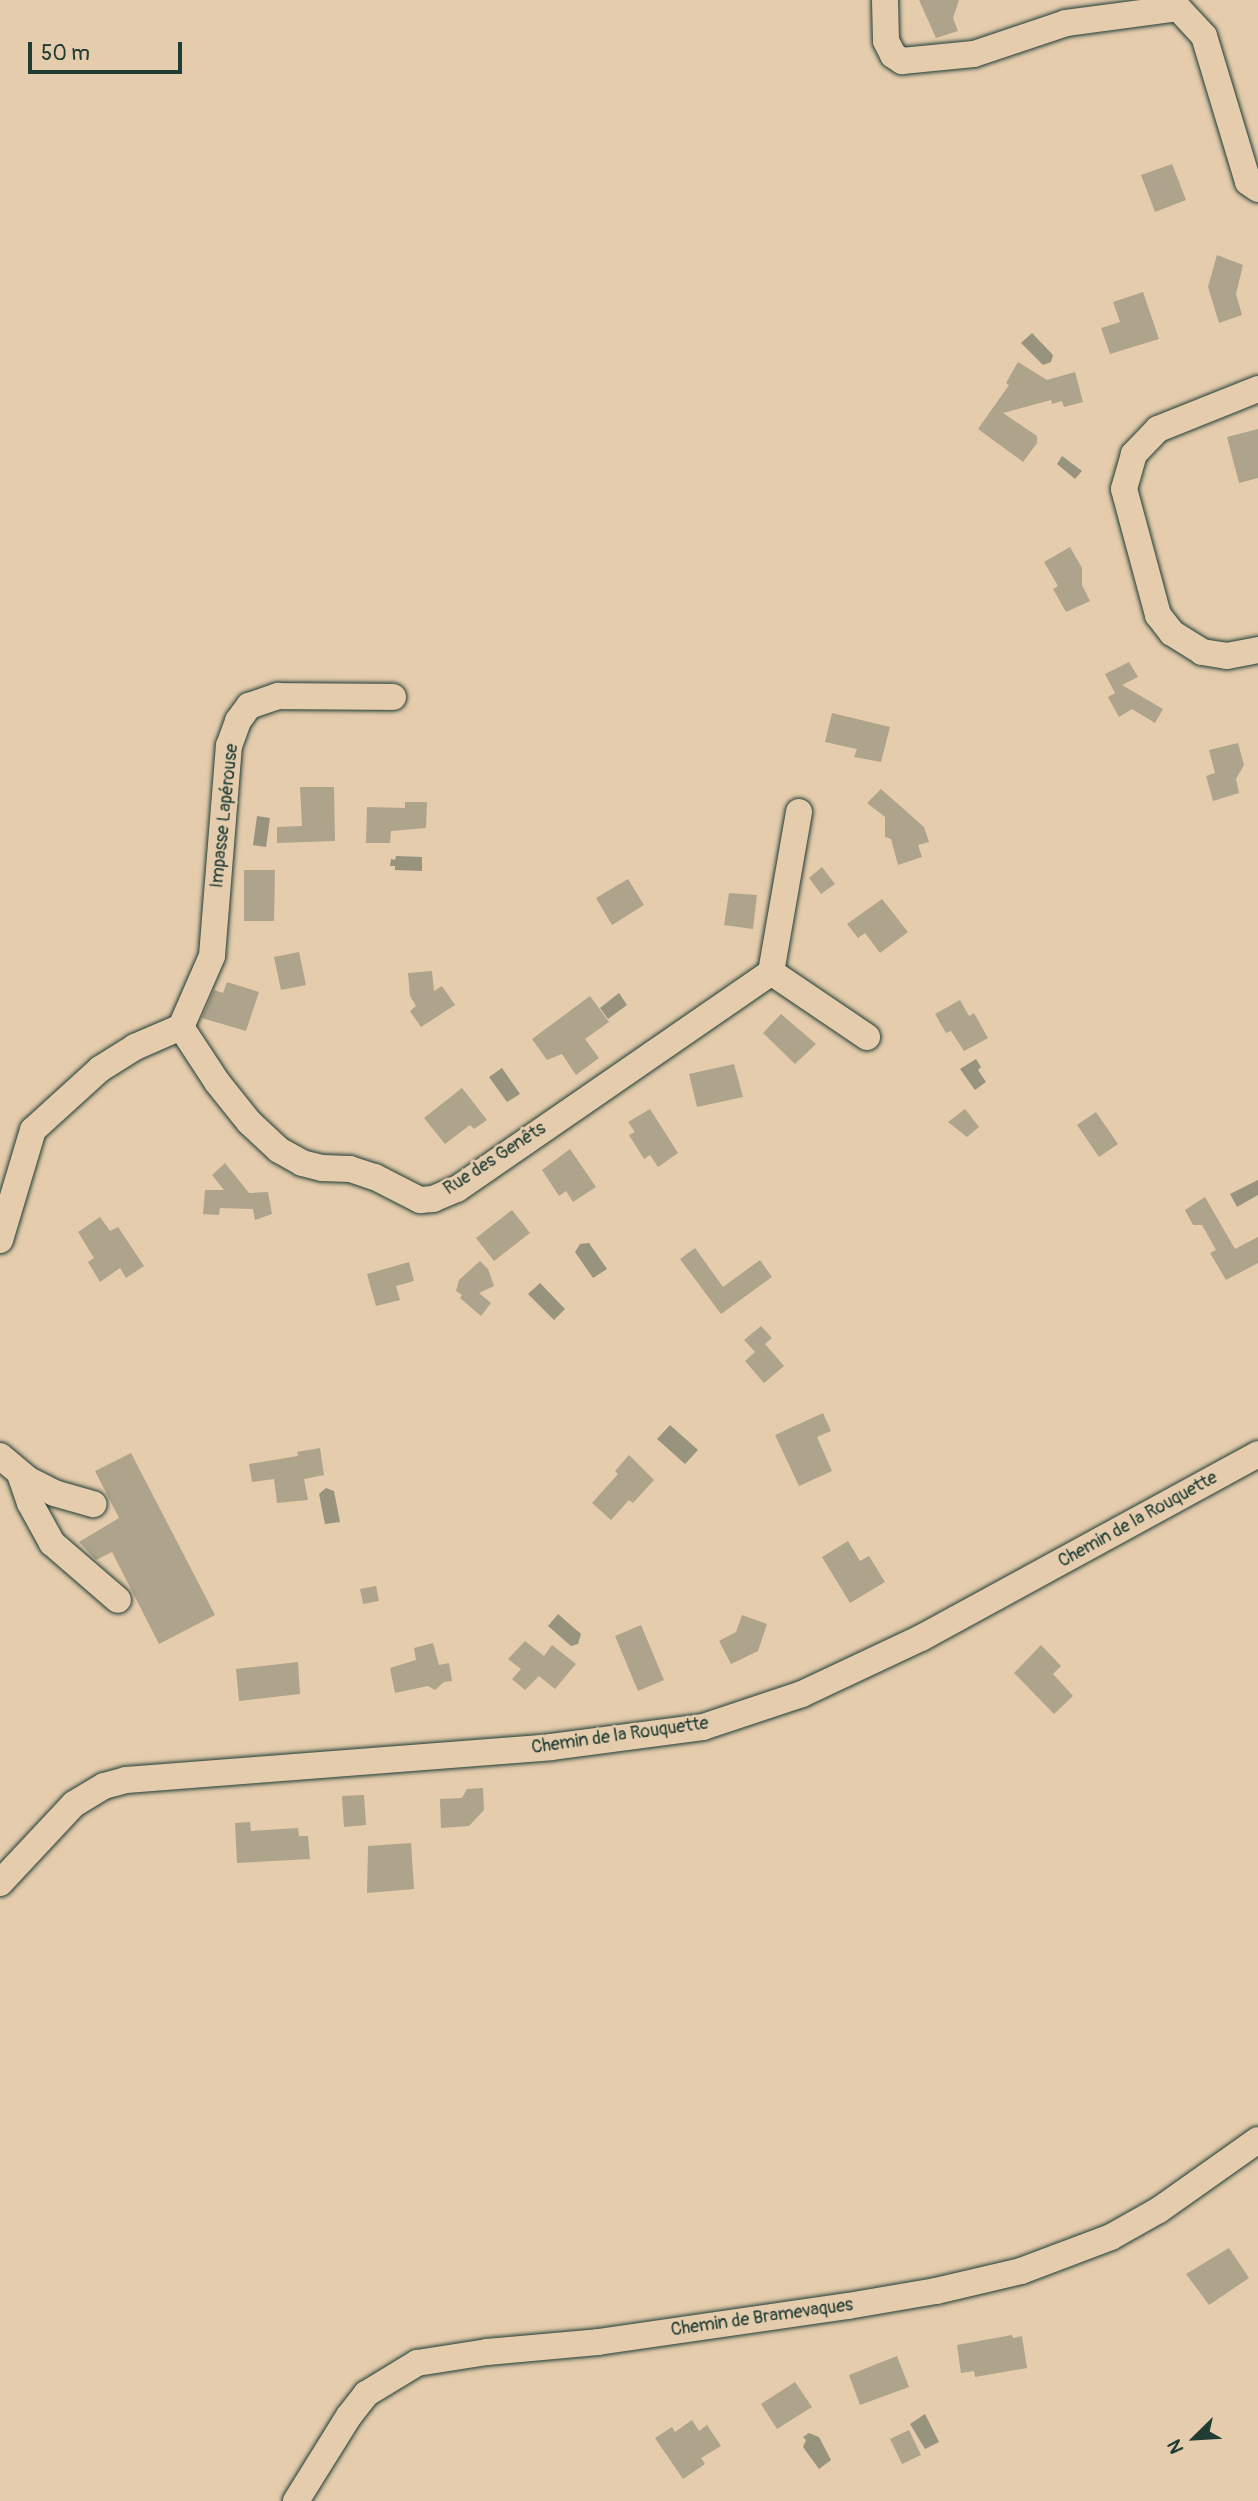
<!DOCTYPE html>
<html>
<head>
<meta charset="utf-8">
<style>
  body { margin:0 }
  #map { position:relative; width:1258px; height:2501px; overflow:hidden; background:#e5ccad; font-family:Pangolin,sans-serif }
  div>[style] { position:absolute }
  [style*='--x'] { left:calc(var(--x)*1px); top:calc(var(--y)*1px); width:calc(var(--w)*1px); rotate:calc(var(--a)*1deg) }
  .water>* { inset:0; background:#97937d }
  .building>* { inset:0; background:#aea38b }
  .roads { filter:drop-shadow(0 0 2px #1f3d34) drop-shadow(0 0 2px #1f3d34) }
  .minor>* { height:26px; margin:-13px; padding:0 13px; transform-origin:13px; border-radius:13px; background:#e5ccad }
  span { translate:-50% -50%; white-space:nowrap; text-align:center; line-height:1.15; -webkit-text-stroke:5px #e5ccad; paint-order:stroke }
  .street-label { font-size:18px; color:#1f3d34 }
  .north { position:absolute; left:1160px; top:2403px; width:70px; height:70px; -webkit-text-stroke:5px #e5ccad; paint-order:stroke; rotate:246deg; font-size:19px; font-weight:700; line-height:28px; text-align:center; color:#1f3d34 }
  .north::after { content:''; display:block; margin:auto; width:24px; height:32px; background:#1f3d34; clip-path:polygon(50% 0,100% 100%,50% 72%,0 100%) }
  .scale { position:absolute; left:28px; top:42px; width:154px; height:32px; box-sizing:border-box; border:4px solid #1f3d34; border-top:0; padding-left:9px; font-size:21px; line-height:24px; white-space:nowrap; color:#1f3d34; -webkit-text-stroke:5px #e5ccad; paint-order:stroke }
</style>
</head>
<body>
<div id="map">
  <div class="water">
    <div style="clip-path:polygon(1032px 333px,1053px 355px,1051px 362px,1043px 365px,1021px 343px)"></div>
    <div style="clip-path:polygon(1062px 456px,1082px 471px,1075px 479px,1057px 464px)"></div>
    <div style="clip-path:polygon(257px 816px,270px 818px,266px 847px,253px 845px)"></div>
    <div style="clip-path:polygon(396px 856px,422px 857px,422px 871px,395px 870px,395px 866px,390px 866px,391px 859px,395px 860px)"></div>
    <div style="clip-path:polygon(619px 993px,627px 1005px,608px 1019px,600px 1008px)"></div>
    <div style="clip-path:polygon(976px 1059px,981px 1067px,978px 1070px,986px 1082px,975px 1090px,960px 1069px)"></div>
    <div style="clip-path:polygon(502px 1068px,520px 1094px,507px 1102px,489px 1077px)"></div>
    <div style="clip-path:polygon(1258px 1180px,1258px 1195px,1237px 1207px,1230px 1194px)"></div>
    <div style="clip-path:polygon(589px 1243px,607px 1269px,593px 1278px,575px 1252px,580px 1244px)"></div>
    <div style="clip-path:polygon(540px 1283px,565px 1309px,554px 1320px,528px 1294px)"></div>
    <div style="clip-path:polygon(670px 1425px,698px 1450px,685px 1464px,657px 1439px)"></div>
    <div style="clip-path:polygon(326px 1488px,334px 1491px,340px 1522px,325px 1524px,319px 1494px)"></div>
    <div style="clip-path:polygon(558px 1614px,581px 1634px,578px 1644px,571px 1646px,548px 1626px)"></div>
    <div style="clip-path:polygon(925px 2414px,939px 2442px,925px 2449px,910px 2424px)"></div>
    <div style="clip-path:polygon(809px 2433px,819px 2437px,831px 2460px,819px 2469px,803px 2447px,806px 2440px,803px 2437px)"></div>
  </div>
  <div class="building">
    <div style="clip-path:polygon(919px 0,959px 0,953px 18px,958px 31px,936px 38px)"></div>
    <div style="clip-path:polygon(1172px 164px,1186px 200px,1155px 212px,1141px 175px)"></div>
    <div style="clip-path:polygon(1217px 255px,1243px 265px,1236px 294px,1242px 315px,1219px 323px,1208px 287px)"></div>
    <div style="clip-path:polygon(1143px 292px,1159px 339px,1110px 354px,1101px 328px,1120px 322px,1113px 302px)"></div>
    <div style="clip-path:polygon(1018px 362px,1047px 380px,1075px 372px,1083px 402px,1064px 407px,1062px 401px,1052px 404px,1051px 400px,1003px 413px,1037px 436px,1037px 443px,1023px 462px,978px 429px,1009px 385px,1006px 383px)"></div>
    <div style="clip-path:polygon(1258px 429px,1258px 478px,1239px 483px,1227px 437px)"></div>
    <div style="clip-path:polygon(1070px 547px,1082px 568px,1082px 585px,1090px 601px,1066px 612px,1053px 589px,1058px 586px,1044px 562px)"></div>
    <div style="clip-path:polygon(1129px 662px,1138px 677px,1122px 685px,1163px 709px,1155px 723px,1132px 709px,1119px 717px,1108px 697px,1115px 693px,1105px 674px)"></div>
    <div style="clip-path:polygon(832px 713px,890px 727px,881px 762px,854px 757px,857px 749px,825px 742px)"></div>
    <div style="clip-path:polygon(1238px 743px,1244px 765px,1236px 779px,1239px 793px,1213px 801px,1206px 776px,1215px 773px,1209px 750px)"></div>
    <div style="clip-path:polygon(300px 787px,334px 787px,335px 841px,277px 843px,277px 827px,302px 826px)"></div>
    <div style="clip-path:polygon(881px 789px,924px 827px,929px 842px,918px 845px,922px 857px,898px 865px,891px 839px,885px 837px,885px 817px,867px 803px)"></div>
    <div style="clip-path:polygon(405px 802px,427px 802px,426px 828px,391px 831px,390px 843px,366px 843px,367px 807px,405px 808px)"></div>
    <div style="clip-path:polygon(822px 867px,835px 884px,821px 894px,809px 878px)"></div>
    <div style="clip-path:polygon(244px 870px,275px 870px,274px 921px,244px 921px)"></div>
    <div style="clip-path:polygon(628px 879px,644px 905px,612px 925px,596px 898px)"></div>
    <div style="clip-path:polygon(729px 893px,757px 895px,753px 929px,724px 925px)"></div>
    <div style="clip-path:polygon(882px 899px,908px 932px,880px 953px,865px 933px,858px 938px,847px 924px)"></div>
    <div style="clip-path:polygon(299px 952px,306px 985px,281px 990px,274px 957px)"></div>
    <div style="clip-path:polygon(432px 971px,434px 991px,442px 986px,455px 1005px,421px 1027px,410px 1011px,416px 1006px,410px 996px,408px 973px)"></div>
    <div style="clip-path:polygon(227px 982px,259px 992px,246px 1031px,202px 1018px,214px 990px,223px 993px)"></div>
    <div style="clip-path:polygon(590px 996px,609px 1022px,585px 1039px,599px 1058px,576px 1075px,562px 1054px,547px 1060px,532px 1039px)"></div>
    <div style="clip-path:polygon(960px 1000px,969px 1016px,974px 1013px,988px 1038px,964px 1051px,951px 1031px,946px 1033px,935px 1014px)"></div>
    <div style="clip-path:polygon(781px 1014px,816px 1044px,795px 1064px,763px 1033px)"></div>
    <div style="clip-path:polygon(734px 1064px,743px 1097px,697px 1107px,689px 1074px)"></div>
    <div style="clip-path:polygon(462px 1088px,487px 1120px,474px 1129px,470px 1125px,445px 1144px,424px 1118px)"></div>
    <div style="clip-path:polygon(650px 1109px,678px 1153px,658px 1167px,650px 1155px,644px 1159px,629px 1135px,635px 1132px,628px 1122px)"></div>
    <div style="clip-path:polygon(965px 1109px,979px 1127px,967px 1137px,948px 1122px)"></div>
    <div style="clip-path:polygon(1096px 1112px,1118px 1144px,1099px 1157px,1077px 1125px)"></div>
    <div style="clip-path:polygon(570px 1149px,596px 1187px,573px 1202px,566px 1191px,559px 1196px,542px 1170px)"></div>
    <div style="clip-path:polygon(225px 1163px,249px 1193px,268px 1192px,272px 1214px,255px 1220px,253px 1209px,220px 1208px,219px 1215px,203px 1214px,205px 1190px,224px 1190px,212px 1175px)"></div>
    <div style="clip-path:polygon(1205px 1197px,1235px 1249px,1258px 1237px,1258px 1263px,1226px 1280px,1210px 1253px,1216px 1250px,1202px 1225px,1193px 1225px,1185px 1210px)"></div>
    <div style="clip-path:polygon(512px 1210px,530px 1233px,494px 1261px,476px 1238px)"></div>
    <div style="clip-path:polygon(100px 1217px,110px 1231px,118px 1227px,144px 1266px,126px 1278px,120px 1268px,100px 1282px,88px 1262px,94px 1258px,78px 1232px)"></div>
    <div style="clip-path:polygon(695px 1248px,723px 1287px,760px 1260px,772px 1277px,721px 1314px,680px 1259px)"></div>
    <div style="clip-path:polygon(480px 1261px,488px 1269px,494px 1286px,479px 1293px,491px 1303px,481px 1316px,460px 1298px,462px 1295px,456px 1291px,459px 1280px)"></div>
    <div style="clip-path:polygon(409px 1262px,414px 1281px,396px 1286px,400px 1300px,376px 1306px,367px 1274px)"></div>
    <div style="clip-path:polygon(761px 1326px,772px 1338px,765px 1344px,784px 1366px,764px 1383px,745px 1361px,755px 1352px,744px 1340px)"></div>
    <div style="clip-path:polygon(823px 1413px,831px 1431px,817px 1437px,832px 1471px,799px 1486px,775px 1435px)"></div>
    <div style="clip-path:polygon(320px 1448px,324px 1475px,304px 1479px,308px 1500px,277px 1503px,274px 1479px,252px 1482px,249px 1464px,298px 1456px,297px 1452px)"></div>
    <div style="clip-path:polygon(131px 1453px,215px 1615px,159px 1644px,112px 1552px,96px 1560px,79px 1542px,119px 1518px,95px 1471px)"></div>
    <div style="clip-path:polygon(629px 1455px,654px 1480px,633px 1503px,629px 1500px,611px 1520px,592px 1503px,618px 1474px,615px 1471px)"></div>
    <div style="clip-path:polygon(848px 1541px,860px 1561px,869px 1556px,885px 1582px,850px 1603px,822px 1557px)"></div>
    <div style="clip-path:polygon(376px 1586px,379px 1601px,363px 1604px,360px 1589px)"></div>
    <div style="clip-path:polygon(742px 1615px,767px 1624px,758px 1651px,731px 1664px,719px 1641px,736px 1632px)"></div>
    <div style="clip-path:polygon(641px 1625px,664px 1680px,638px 1691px,615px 1636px)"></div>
    <div style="clip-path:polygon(525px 1641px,544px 1656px,552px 1645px,576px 1664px,555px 1689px,539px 1676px,525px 1690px,512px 1679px,521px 1669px,508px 1659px)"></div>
    <div style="clip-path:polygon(433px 1643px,439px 1665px,449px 1663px,452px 1681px,444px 1682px,435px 1690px,428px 1686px,395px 1693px,390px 1668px,416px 1660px,414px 1648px)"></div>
    <div style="clip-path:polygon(1041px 1645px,1061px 1666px,1053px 1674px,1073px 1696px,1054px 1714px,1014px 1673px)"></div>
    <div style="clip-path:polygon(298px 1662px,300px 1694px,239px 1701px,236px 1669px)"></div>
    <div style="clip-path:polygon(483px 1788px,484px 1810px,469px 1826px,441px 1828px,440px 1799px,462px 1798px,467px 1789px)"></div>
    <div style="clip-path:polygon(364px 1795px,366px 1825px,344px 1827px,342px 1796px)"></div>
    <div style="clip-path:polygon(250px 1822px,251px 1831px,298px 1828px,299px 1836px,308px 1836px,310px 1859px,237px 1863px,235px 1823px)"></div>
    <div style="clip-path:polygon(411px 1843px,414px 1889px,367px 1893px,368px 1846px)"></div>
    <div style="clip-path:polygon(1229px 2248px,1249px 2278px,1209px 2305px,1186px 2274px)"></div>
    <div style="clip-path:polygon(1012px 2335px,1013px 2338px,1022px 2336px,1027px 2368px,975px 2377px,974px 2371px,961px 2373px,957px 2345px)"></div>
    <div style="clip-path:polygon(897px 2356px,909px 2387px,860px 2405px,849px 2375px)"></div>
    <div style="clip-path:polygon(795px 2382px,812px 2407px,777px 2429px,761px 2404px)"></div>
    <div style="clip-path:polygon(692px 2420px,699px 2431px,707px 2425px,721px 2446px,701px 2458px,705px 2464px,683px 2479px,655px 2438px,672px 2427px,675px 2432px)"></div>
    <div style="clip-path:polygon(909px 2430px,921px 2455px,902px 2464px,890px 2439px)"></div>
  </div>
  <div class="roads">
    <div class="minor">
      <div style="--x:885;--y:0;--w:41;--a:88.6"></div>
      <div style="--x:886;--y:41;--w:16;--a:63"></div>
      <div style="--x:893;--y:55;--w:11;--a:34"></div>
      <div style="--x:902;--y:61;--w:72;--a:-5.6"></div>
      <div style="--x:974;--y:54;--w:97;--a:-18.6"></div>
      <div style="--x:1066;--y:23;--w:113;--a:-7.6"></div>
      <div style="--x:1178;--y:8;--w:38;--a:47"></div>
      <div style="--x:1204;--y:36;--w:152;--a:73.2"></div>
      <div style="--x:1248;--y:182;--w:12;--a:35"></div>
      <div style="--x:1258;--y:389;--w:108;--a:158.2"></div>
      <div style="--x:1158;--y:429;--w:35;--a:134"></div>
      <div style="--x:1134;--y:454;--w:36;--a:106"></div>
      <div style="--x:1124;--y:489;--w:131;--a:74.9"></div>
      <div style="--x:1158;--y:615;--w:23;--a:52"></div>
      <div style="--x:1172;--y:633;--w:36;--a:32"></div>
      <div style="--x:1202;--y:652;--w:25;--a:9"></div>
      <div style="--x:1227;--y:656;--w:32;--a:-11"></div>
      <div style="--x:799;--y:812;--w:162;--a:99.9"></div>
      <div style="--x:771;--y:972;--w:116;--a:34.1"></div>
      <div style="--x:181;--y:1027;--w:77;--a:-66.4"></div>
      <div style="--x:212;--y:956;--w:211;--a:-85.4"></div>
      <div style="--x:229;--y:746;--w:27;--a:-70"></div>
      <div style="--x:238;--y:721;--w:19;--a:-54"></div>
      <div style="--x:249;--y:706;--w:31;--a:-19"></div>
      <div style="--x:278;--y:696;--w:115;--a:0.5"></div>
      <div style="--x:0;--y:1240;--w:115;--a:-73.3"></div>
      <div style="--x:33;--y:1130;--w:91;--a:-42.3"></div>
      <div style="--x:100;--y:1069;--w:41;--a:-32.2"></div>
      <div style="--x:135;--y:1047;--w:50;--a:-23.5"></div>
      <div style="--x:181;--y:1027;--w:66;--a:56.8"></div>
      <div style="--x:217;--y:1082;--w:51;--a:51.3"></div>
      <div style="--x:249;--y:1122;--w:41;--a:43"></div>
      <div style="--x:279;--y:1150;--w:26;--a:29"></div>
      <div style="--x:302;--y:1163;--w:21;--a:14"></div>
      <div style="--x:322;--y:1168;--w:28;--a:2"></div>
      <div style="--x:350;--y:1169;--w:26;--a:18"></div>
      <div style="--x:375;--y:1177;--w:51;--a:27.1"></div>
      <div style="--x:420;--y:1200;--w:13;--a:-4"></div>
      <div style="--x:433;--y:1199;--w:26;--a:-23"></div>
      <div style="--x:457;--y:1189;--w:382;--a:-34.6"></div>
      <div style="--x:0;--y:1456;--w:35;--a:40"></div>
      <div style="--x:27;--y:1479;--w:30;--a:27"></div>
      <div style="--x:54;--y:1493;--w:41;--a:15.8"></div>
      <div style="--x:20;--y:1474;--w:31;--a:71"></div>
      <div style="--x:30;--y:1503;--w:46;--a:61.2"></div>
      <div style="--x:52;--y:1543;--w:87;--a:40.8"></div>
      <div style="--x:0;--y:1883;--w:108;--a:-46.9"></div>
      <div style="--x:74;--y:1804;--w:35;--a:-31"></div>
      <div style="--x:104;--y:1786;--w:23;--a:-15"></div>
      <div style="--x:126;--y:1780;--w:426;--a:-4.4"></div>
      <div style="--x:551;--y:1747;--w:153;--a:-7.5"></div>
      <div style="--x:703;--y:1727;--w:104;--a:-18.4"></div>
      <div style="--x:802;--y:1694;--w:132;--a:-25.2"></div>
      <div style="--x:921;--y:1638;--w:384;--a:-28.6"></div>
      <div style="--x:296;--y:2501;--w:100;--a:-58.1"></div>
      <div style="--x:349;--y:2416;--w:28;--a:-52"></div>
      <div style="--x:366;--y:2394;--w:60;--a:-31.3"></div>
      <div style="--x:417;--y:2363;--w:71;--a:-8.9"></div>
      <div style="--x:487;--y:2352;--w:111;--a:-5.1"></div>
      <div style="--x:598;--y:2342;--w:253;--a:-8.2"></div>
      <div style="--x:848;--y:2306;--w:89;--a:-9.7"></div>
      <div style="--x:936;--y:2291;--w:87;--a:-13.2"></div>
      <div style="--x:1021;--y:2271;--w:96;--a:-20.7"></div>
      <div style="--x:1111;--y:2237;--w:55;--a:-29.4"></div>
      <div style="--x:1159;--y:2210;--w:121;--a:-35.3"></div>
    </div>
  </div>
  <div class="street-label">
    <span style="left:225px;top:816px;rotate:-84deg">Impasse Lapérouse</span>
    <span style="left:495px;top:1159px;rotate:-33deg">Rue des Genêts</span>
    <span style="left:1138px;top:1520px;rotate:-29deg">Chemin de la Rouquette</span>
    <span style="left:620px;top:1736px;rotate:-8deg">Chemin de la Rouquette</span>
    <span style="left:762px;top:2318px;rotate:-8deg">Chemin de Bramevaques</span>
  </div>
  <div class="north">N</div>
  <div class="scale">50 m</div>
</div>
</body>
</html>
